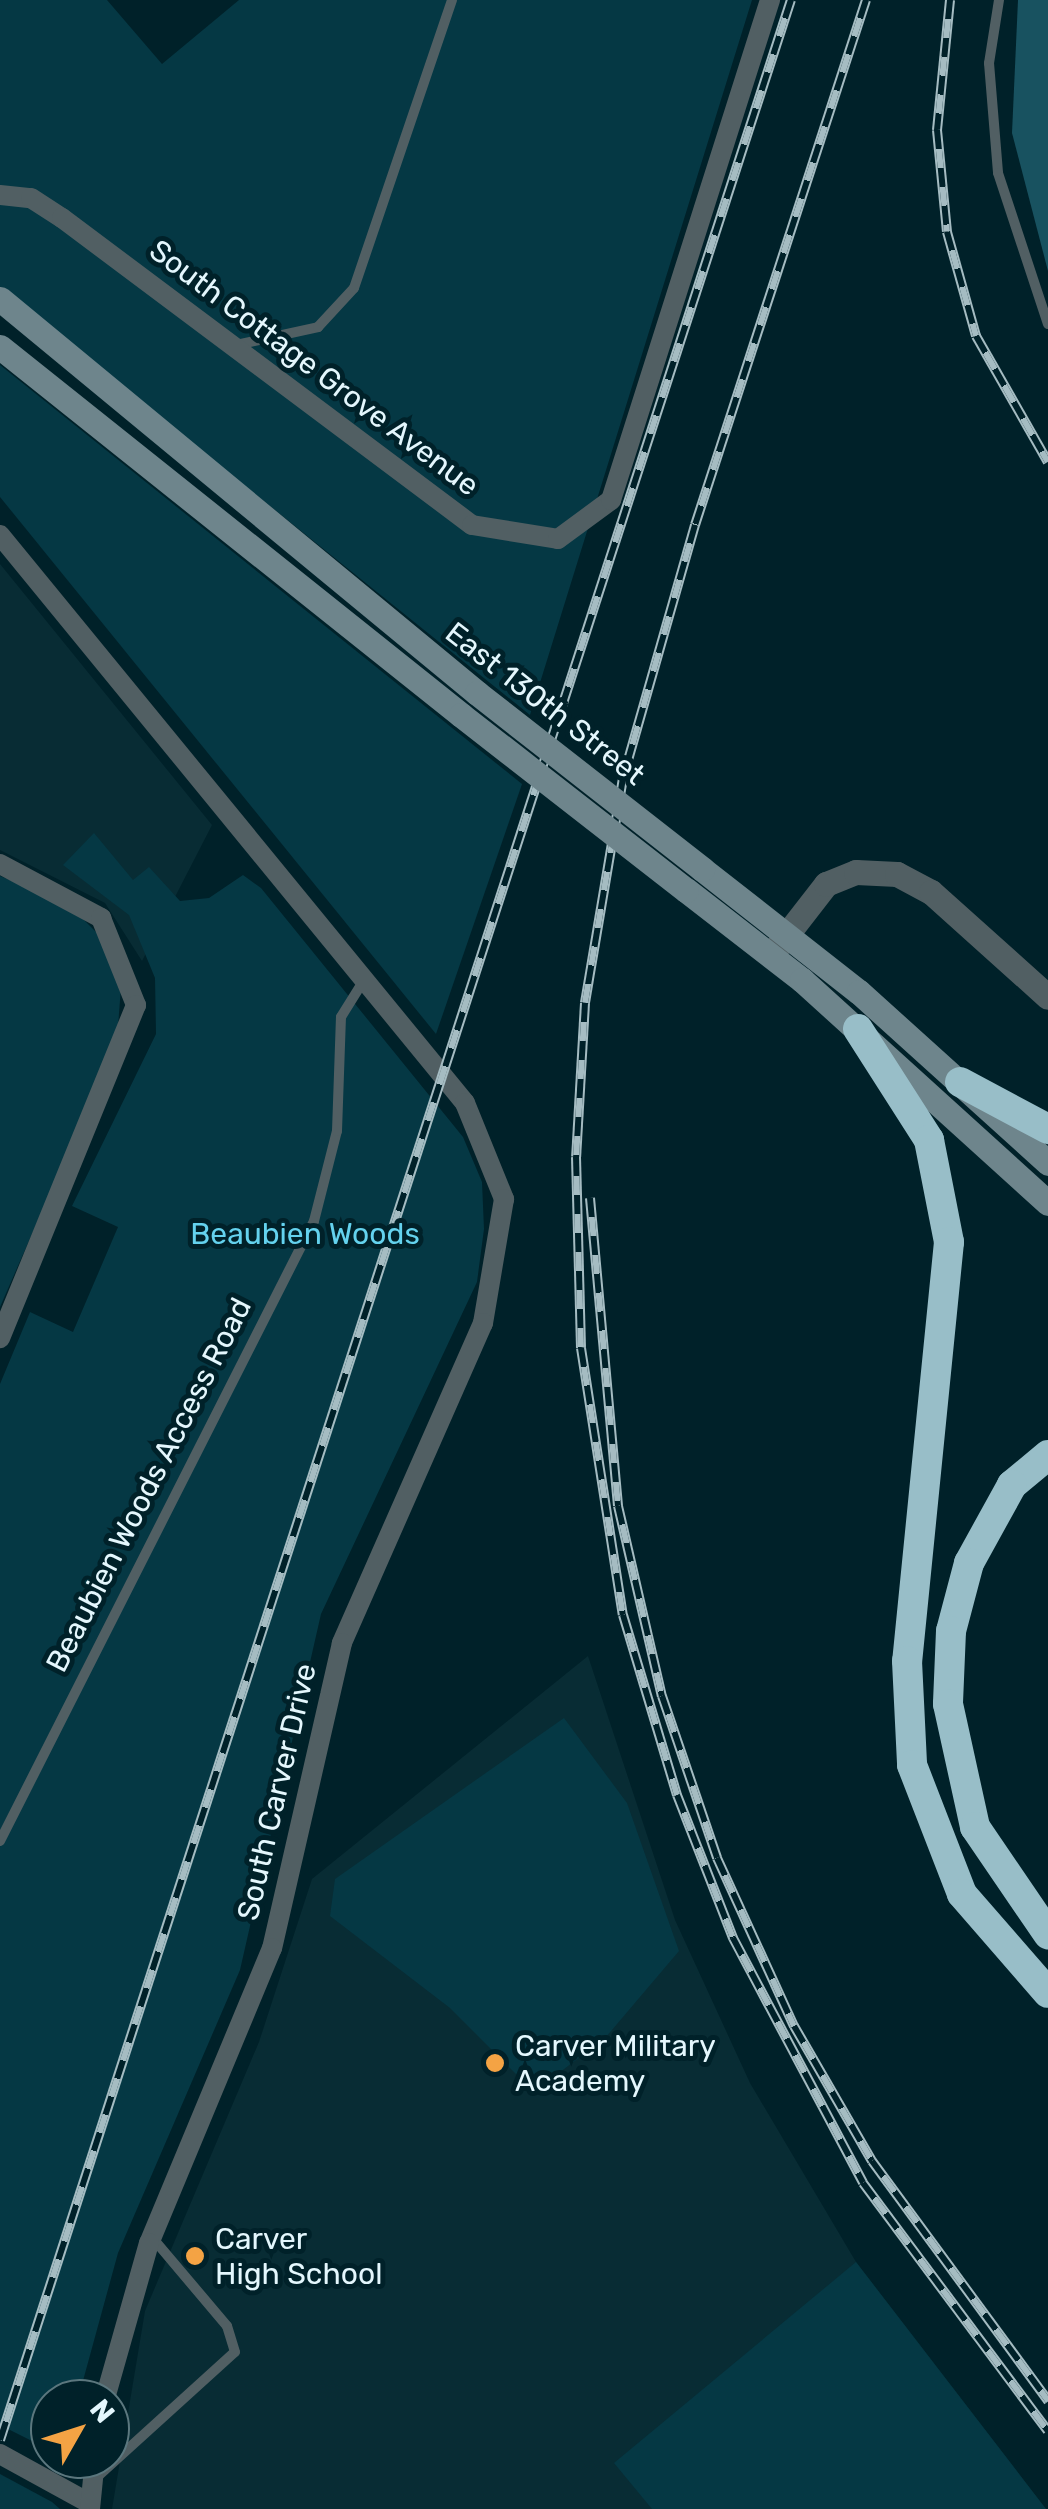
<!DOCTYPE html>
<html>
<head>
<meta charset="utf-8">
<style>
  body { margin:0 }
  #map { position:relative; width:1048px; height:2509px; overflow:hidden; background:#002129; font-family:Rubik,sans-serif }
  div>[style] { position:absolute }
  [style*='--x'] { left:calc(var(--x)*1px); top:calc(var(--y)*1px); width:calc(var(--w)*1px); rotate:calc(var(--a)*1deg) }
  .built>* { inset:0; background:#082c34 }
  .green>* { inset:0; background:#053844 }
  .water>* { inset:0; background:#185260 }
  .service>* { height:10px; margin:-5px; padding:0 5px; transform-origin:5px; border-radius:5px; background:#515f63 }
  .minor>* { height:20px; margin:-10px; padding:0 10px; transform-origin:10px; border-radius:10px; background:#515f63 }
  .tertiary>* { height:25px; margin:-12.5px; padding:0 12.5px; transform-origin:12.5px; border-radius:12.5px; background:#515f63 }
  .secondary>* { height:25px; margin:-12.5px; padding:0 12.5px; transform-origin:12.5px; border-radius:12.5px; background:#6e858c }
  .motorway>* { height:30px; margin:-15px; padding:0 15px; transform-origin:15px; border-radius:15px; background:#98bec8 }
  .rail>* { height:10px; margin-top:-5px; transform-origin:0; background:repeating-linear-gradient(90deg,#002129 0 19px,#a5bcc2 0 38px); box-sizing:border-box; border-block:2px solid #a5bcc2 }
  .secondary-bridge>* { height:25px; margin:-12.5px; padding:0 12.5px; transform-origin:12.5px; border-radius:12.5px; background:#6e858c }
  .dots>* { width:28px; height:28px; translate:-50% -50%; box-sizing:border-box; border:5px solid #002129; border-radius:50% }
  span { translate:-50% -50%; white-space:nowrap; text-align:center; line-height:1.15; -webkit-text-stroke:10px #002129; paint-order:stroke }
  .street-label { font-size:30px; color:#e4f7fd }
  .park-label { font-size:30px; color:#64d2ee }
  .poi-label { font-size:30px; color:#e4f7fd }
  .left { translate:0 -50%; text-align:left }
  .north { position:absolute; left:30px; top:2379px; width:100px; height:100px; box-sizing:border-box; background:#002129; border:2px solid #5b777e; border-radius:50%; rotate:51deg; font-size:28px; font-weight:700; line-height:40px; text-align:center; color:#e4f7fd }
  .north::after { content:''; display:block; margin:auto; width:35px; height:45px; background:#f4a344; clip-path:polygon(50% 0,100% 100%,50% 72%,0 100%) }
</style>
</head>
<body>
<div id="map">
  <div class="built">
    <div style="clip-path:polygon(0 564px,212px 825px,142px 961px,105px 903px,0 850px)"></div>
    <div style="clip-path:polygon(588px 1656px,675px 1920px,750px 2083px,856px 2262px,1046px 2509px,112px 2509px,145px 2311px,259px 2042px,312px 1879px)"></div>
  </div>
  <div class="green">
    <div style="clip-path:polygon(0 0,107px 0,162px 64px,239px 0,752px 0,530px 715px,0 289px)"></div>
    <div style="clip-path:polygon(0 365px,522px 784px,436px 1034px,0 497px)"></div>
    <div style="clip-path:polygon(94px 833px,133px 880px,149px 867px,180px 901px,209px 898px,243px 875px,261px 888px,463px 1137px,482px 1182px,484px 1229px,477px 1282px,321px 1614px,240px 1970px,118px 2253px,78px 2399px,50px 2399px,50px 2450px,0 2425px,0 1384px,30px 1312px,73px 1332px,118px 1227px,72px 1206px,156px 1034px,155px 978px,129px 915px,63px 865px)"></div>
    <div style="clip-path:polygon(0 876px,69px 905px,102px 938px,121px 987px,117px 1040px,0 1307px)"></div>
    <div style="clip-path:polygon(564px 1718px,627px 1803px,679px 1951px,606px 2037px,534px 2092px,450px 2008px,330px 1916px,335px 1879px)"></div>
    <div style="clip-path:polygon(856px 2262px,1046px 2509px,652px 2509px,614px 2463px)"></div>
    <div style="clip-path:polygon(0 2474px,52px 2502px,60px 2509px,0 2509px)"></div>
  </div>
  <div class="water">
    <div style="clip-path:polygon(1018px 0,1048px 0,1048px 271px,1012px 133px)"></div>
  </div>
  <div class="service">
    <div style="--x:999;--y:0;--w:64;--a:99"></div>
    <div style="--x:989;--y:63;--w:110;--a:85.3"></div>
    <div style="--x:998;--y:173;--w:159;--a:71.7"></div>
    <div style="--x:241;--y:344;--w:79;--a:-12.4"></div>
    <div style="--x:318;--y:327;--w:53;--a:-47.3"></div>
    <div style="--x:354;--y:288;--w:304;--a:-71.2"></div>
    <div style="--x:0;--y:1841;--w:695;--a:-63.14"></div>
    <div style="--x:314;--y:1221;--w:93;--a:-75.7"></div>
    <div style="--x:337;--y:1131;--w:114;--a:-88"></div>
    <div style="--x:341;--y:1017;--w:44;--a:-58.1"></div>
    <div style="--x:97;--y:2477;--w:186;--a:-42.2"></div>
    <div style="--x:235;--y:2352;--w:27;--a:-107"></div>
    <div style="--x:227;--y:2326;--w:118;--a:-130.2"></div>
  </div>
  <div class="minor">
    <div style="--x:0;--y:195;--w:31;--a:6"></div>
    <div style="--x:31;--y:198;--w:37;--a:33"></div>
    <div style="--x:62;--y:218;--w:512;--a:36.83"></div>
    <div style="--x:472;--y:525;--w:87;--a:9.2"></div>
    <div style="--x:558;--y:539;--w:66;--a:-36.3"></div>
    <div style="--x:611;--y:500;--w:525;--a:-72.36"></div>
    <div style="--x:0;--y:535;--w:734;--a:50.69"></div>
    <div style="--x:465;--y:1103;--w:104;--a:67.9"></div>
    <div style="--x:504;--y:1199;--w:126;--a:99.6"></div>
    <div style="--x:483;--y:1323;--w:350;--a:113.8"></div>
    <div style="--x:342;--y:1643;--w:313;--a:102.9"></div>
    <div style="--x:272;--y:1948;--w:320;--a:112.6"></div>
    <div style="--x:149;--y:2243;--w:162;--a:105.8"></div>
    <div style="--x:0;--y:864;--w:115;--a:28.1"></div>
    <div style="--x:101;--y:918;--w:94;--a:68.1"></div>
    <div style="--x:136;--y:1005;--w:360;--a:112.2"></div>
    <div style="--x:0;--y:2454;--w:102;--a:28.8"></div>
    <div style="--x:90;--y:2509;--w:50;--a:-84.3"></div>
  </div>
  <div class="tertiary">
    <div style="--x:774;--y:951;--w:85;--a:-52.2"></div>
    <div style="--x:826;--y:884;--w:32;--a:-22"></div>
    <div style="--x:856;--y:872;--w:41;--a:2.8"></div>
    <div style="--x:897;--y:874;--w:38;--a:28"></div>
    <div style="--x:931;--y:892;--w:157;--a:41.9"></div>
  </div>
  <div class="secondary">
    <div style="--x:0;--y:299;--w:619;--a:39.56"></div>
    <div style="--x:0;--y:347;--w:590;--a:38.6"></div>
    <div style="--x:702;--y:869;--w:199;--a:38.1"></div>
    <div style="--x:859;--y:992;--w:255;--a:42.1"></div>
    <div style="--x:686;--y:890;--w:147;--a:37.8"></div>
    <div style="--x:802;--y:980;--w:332;--a:42.2"></div>
  </div>
  <div class="motorway">
    <div style="--x:858;--y:1029;--w:132;--a:57.4"></div>
    <div style="--x:929;--y:1140;--w:104;--a:78.9"></div>
    <div style="--x:949;--y:1242;--w:421;--a:95.7"></div>
    <div style="--x:907;--y:1661;--w:104;--a:87.2"></div>
    <div style="--x:912;--y:1765;--w:138;--a:68.8"></div>
    <div style="--x:962;--y:1894;--w:131;--a:49"></div>
    <div style="--x:960;--y:1082;--w:100;--a:28.1"></div>
    <div style="--x:1048;--y:1455;--w:47;--a:140.2"></div>
    <div style="--x:1012;--y:1485;--w:89;--a:118.9"></div>
    <div style="--x:969;--y:1563;--w:70;--a:104.8"></div>
    <div style="--x:951;--y:1631;--w:73;--a:92.4"></div>
    <div style="--x:948;--y:1704;--w:126;--a:77.6"></div>
    <div style="--x:975;--y:1827;--w:130;--a:55.7"></div>
  </div>
  <div class="rail">
    <div style="--x:866;--y:0;--w:552;--a:108.04"></div>
    <div style="--x:695;--y:525;--w:263;--a:105.9"></div>
    <div style="--x:623;--y:778;--w:228;--a:99.6"></div>
    <div style="--x:585;--y:1003;--w:154;--a:93.3"></div>
    <div style="--x:576;--y:1157;--w:191;--a:88.5"></div>
    <div style="--x:581;--y:1348;--w:270;--a:81.1"></div>
    <div style="--x:623;--y:1615;--w:188;--a:73.3"></div>
    <div style="--x:677;--y:1795;--w:154;--a:68.6"></div>
    <div style="--x:733;--y:1938;--w:277;--a:62"></div>
    <div style="--x:863;--y:2183;--w:309;--a:53.3"></div>
    <div style="--x:950;--y:0;--w:131;--a:95.7"></div>
    <div style="--x:937;--y:130;--w:102;--a:84.4"></div>
    <div style="--x:947;--y:232;--w:108;--a:74.4"></div>
    <div style="--x:976;--y:336;--w:145;--a:60.3"></div>
    <div style="--x:590;--y:1198;--w:309;--a:84.8"></div>
    <div style="--x:618;--y:1506;--w:195;--a:77"></div>
    <div style="--x:662;--y:1696;--w:171;--a:71.2"></div>
    <div style="--x:717;--y:1858;--w:185;--a:65.4"></div>
    <div style="--x:794;--y:2026;--w:156;--a:60"></div>
    <div style="--x:872;--y:2161;--w:298;--a:53.7"></div>
    <div style="--x:0;--y:2440;--w:2565;--a:-72.04"></div>
  </div>
  <div class="secondary-bridge">
    <div style="--x:477;--y:693;--w:286;--a:38"></div>
    <div style="--x:461;--y:715;--w:285;--a:37.9"></div>
  </div>
  <div class="dots">
    <div style="left:495px;top:2063px;background:#f4a344"></div>
    <div style="left:195px;top:2256px;background:#f4a344"></div>
  </div>
  <div class="street-label">
    <span style="left:314px;top:368px;rotate:37deg">South Cottage Grove Avenue</span>
    <span style="left:545px;top:704px;rotate:38deg">East 130th Street</span>
    <span style="left:149px;top:1485px;rotate:-63deg">Beaubien Woods Access Road</span>
    <span style="left:277px;top:1792px;rotate:-77deg">South Carver Drive</span>
  </div>
  <div class="park-label">
    <span style="left:305px;top:1234px">Beaubien Woods</span>
  </div>
  <div class="poi-label">
    <span class="left" style="left:515px;top:2063px">Carver Military<br>Academy</span>
    <span class="left" style="left:215px;top:2256px">Carver<br>High School</span>
  </div>
  <div class="north">N</div>
</div>
</body>
</html>
